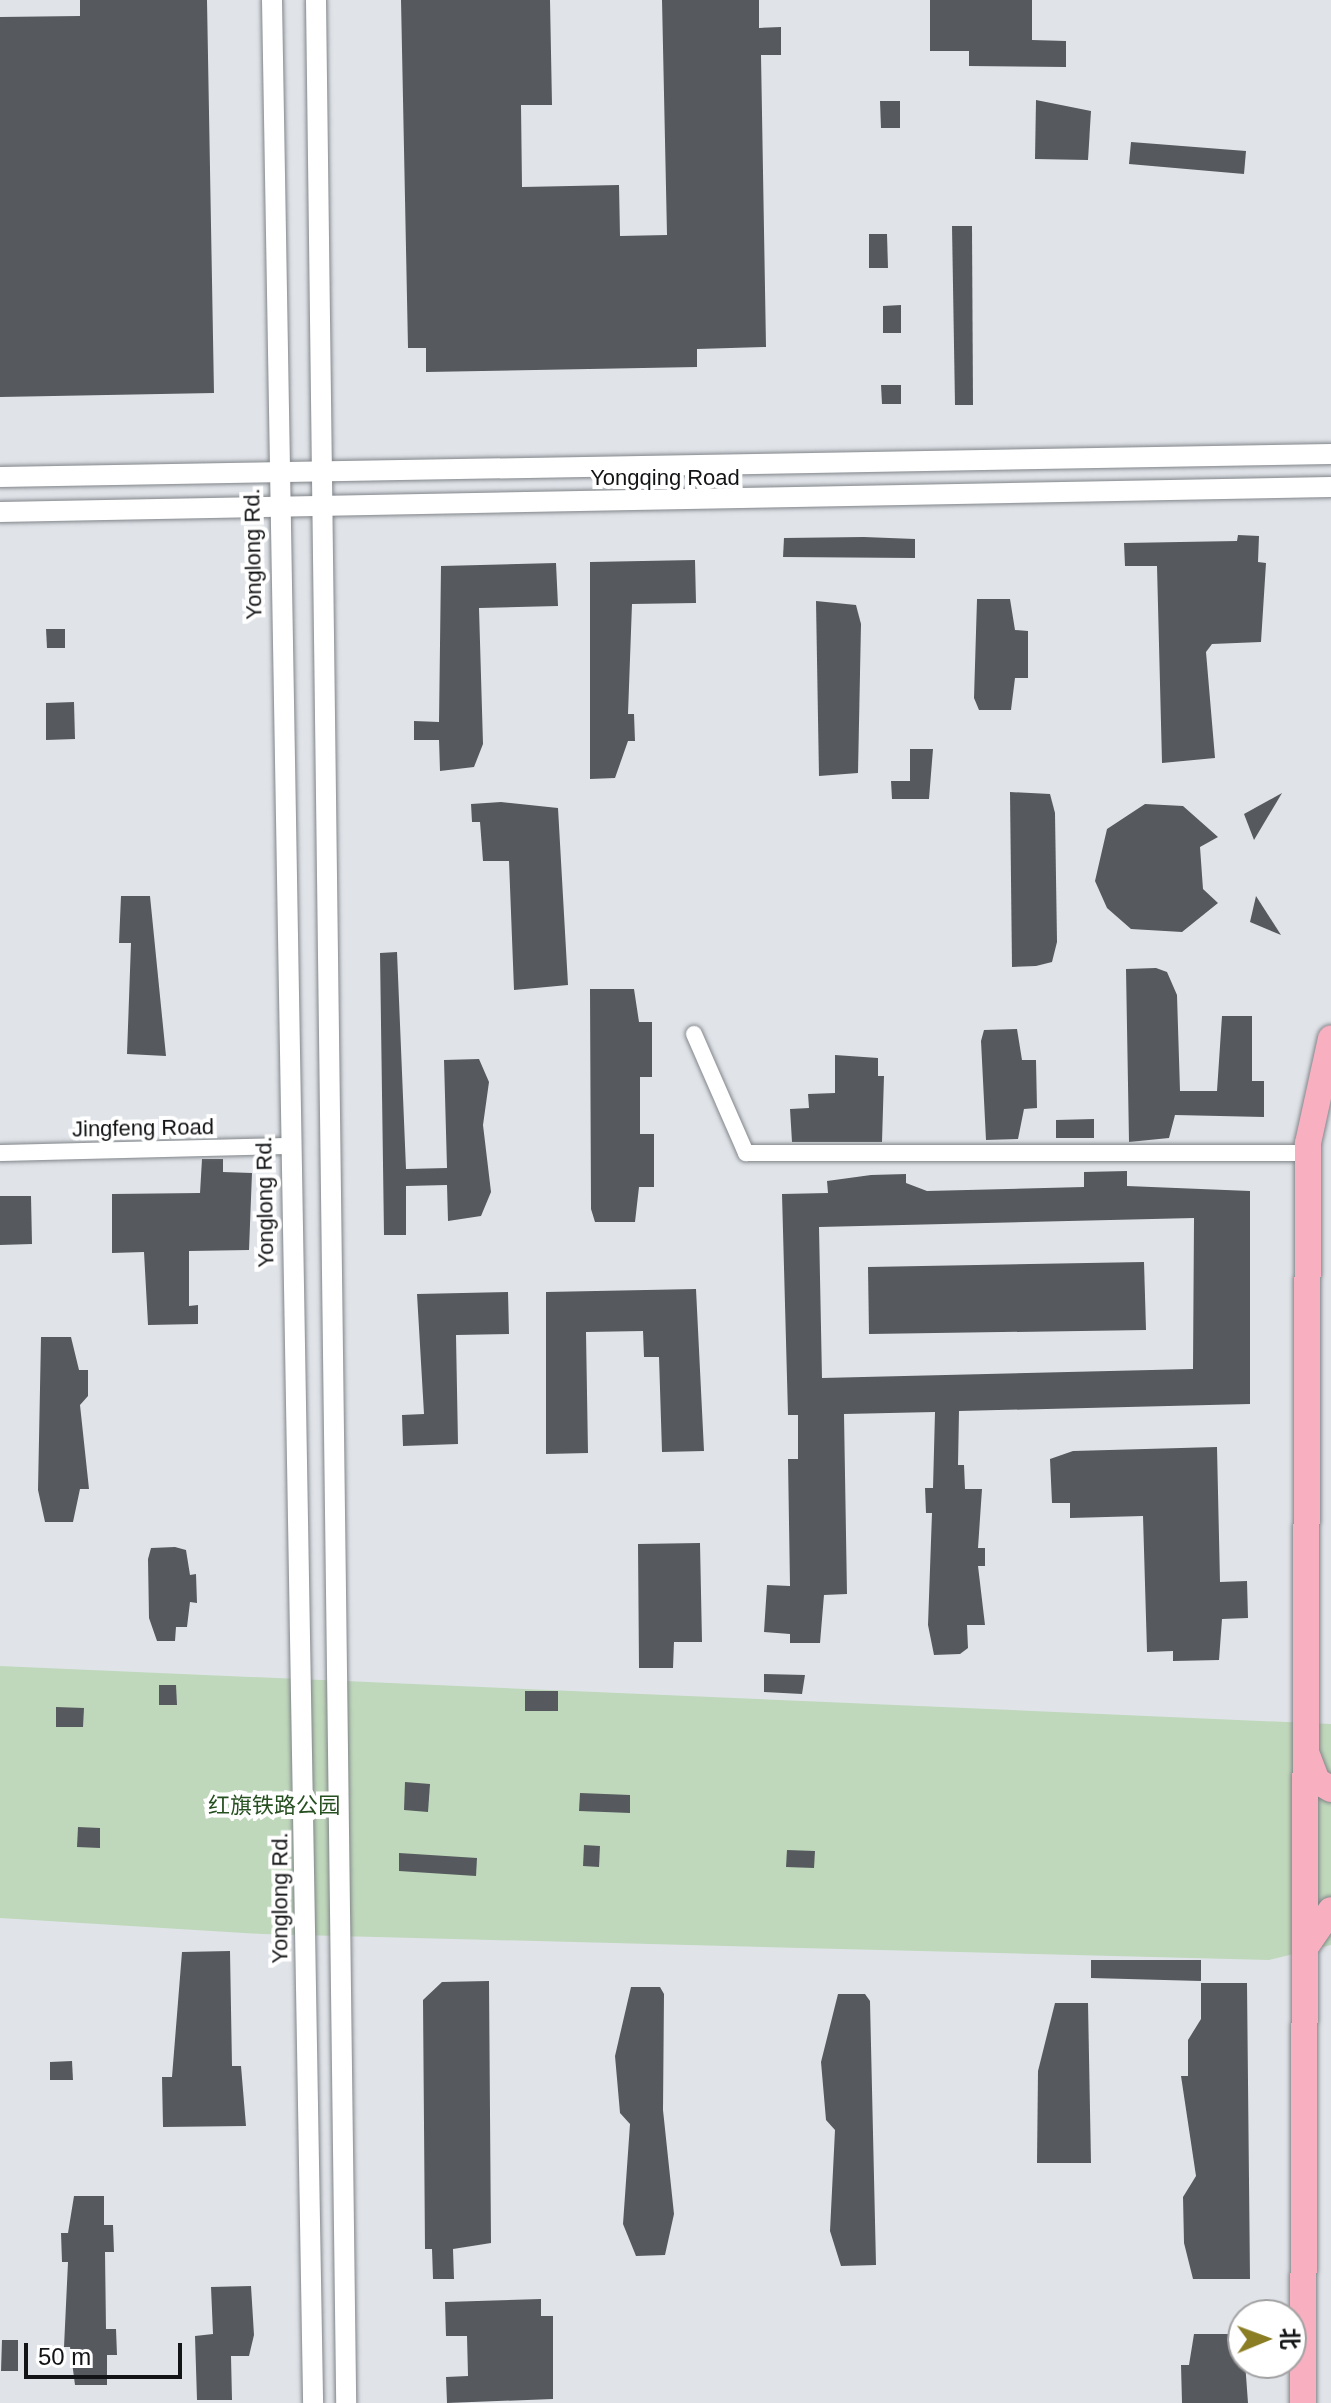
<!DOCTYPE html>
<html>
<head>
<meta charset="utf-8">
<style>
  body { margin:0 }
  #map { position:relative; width:1331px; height:2403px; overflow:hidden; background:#e0e4e9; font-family:Helvetica,"Noto Sans SC",sans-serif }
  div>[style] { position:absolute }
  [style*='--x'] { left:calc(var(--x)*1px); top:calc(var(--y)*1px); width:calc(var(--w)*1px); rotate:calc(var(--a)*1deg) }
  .green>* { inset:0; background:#bfd8bb }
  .building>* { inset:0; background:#565a5e }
  .roads { filter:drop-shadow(0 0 2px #818589) drop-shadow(0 0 2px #818589) }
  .minor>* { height:16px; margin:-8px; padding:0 8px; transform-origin:8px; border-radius:8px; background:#fff }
  .tertiary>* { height:20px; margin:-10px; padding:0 10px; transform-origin:10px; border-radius:10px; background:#fff }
  .primary>* { height:26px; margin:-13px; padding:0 13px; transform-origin:13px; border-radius:13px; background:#f8b0c1 }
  span { translate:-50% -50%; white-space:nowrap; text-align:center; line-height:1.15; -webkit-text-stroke:8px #fff; paint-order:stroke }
  .street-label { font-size:22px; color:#131416 }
  .park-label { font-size:22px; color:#275021 }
  .north { position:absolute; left:1227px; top:2299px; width:80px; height:80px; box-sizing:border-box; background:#fff; border:2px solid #a1a1a2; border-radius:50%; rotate:89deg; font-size:22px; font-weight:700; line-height:32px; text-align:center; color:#131416 }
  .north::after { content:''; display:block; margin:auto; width:28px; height:36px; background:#8a7d23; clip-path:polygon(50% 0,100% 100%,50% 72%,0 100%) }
  .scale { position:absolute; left:24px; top:2343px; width:158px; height:36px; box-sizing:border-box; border:4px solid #131416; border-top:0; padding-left:10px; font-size:24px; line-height:28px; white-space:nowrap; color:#131416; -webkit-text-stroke:6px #fff; paint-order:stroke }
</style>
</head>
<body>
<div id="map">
  <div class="green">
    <div style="clip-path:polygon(0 1666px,1331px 1724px,1331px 1945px,1269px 1960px,262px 1934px,0 1918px)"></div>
  </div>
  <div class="building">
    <div style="clip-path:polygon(80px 0,207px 0,214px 393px,0 397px,0 17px,80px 16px)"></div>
    <div style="clip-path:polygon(401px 0,550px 0,552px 105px,521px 105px,522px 187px,619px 185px,620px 236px,667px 235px,662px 0,759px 0,759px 28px,781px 27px,781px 55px,761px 55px,766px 347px,697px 349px,697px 367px,426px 372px,426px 348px,408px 348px)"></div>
    <div style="clip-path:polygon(930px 0,1032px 0,1032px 40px,1066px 41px,1066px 67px,969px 66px,969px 51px,930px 51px)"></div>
    <div style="clip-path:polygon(1036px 100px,1091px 111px,1088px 160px,1035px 159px)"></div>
    <div style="clip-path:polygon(880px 101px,900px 101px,900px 128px,881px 128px)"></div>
    <div style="clip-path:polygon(1131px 142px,1246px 151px,1244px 174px,1129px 164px)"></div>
    <div style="clip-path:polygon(952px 226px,972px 226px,973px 405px,955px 405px)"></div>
    <div style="clip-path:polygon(869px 234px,887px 234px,888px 268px,869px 268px)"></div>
    <div style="clip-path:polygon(901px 305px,901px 333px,883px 333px,883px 306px)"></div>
    <div style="clip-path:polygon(881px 385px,901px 385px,901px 404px,882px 404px)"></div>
    <div style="clip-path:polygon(1238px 535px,1259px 536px,1258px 562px,1266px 563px,1261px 642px,1212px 644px,1206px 652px,1215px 758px,1162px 763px,1157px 566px,1125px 566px,1124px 543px,1237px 541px)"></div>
    <div style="clip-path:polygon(864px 537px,915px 539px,915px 558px,783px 557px,784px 538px)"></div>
    <div style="clip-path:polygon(695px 560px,696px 603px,632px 604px,628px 714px,634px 714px,635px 741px,628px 741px,615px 778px,590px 779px,590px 562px)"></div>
    <div style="clip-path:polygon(556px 563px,558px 606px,479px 608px,483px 744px,474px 767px,440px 771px,439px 740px,414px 740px,414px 721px,439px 722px,441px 566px)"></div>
    <div style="clip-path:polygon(977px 599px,1010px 599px,1015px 630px,1028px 631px,1028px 678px,1015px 678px,1011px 710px,979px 710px,974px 698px)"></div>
    <div style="clip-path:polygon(816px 601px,856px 605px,861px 624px,858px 773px,819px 776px)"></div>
    <div style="clip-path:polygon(46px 629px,65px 629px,65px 648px,47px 648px)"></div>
    <div style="clip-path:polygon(74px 702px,75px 739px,46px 740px,46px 703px)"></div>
    <div style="clip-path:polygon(910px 749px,933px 749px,929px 799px,892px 799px,891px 781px,910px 781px)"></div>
    <div style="clip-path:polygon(1010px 792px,1050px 794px,1055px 813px,1057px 942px,1052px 962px,1036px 966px,1012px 967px)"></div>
    <div style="clip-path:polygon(1282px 793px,1254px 840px,1244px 814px)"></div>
    <div style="clip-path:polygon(501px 802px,558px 808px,568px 985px,514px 990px,509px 861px,483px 861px,480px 822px,472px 822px,471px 804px)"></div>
    <div style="clip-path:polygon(1145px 804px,1183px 806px,1218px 837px,1200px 847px,1203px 889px,1218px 903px,1182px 932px,1131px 929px,1107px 908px,1095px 881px,1107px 829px)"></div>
    <div style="clip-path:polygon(121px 896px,150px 896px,166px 1056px,127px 1054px,131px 943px,119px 943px)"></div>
    <div style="clip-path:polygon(1256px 896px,1281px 935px,1250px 922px)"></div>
    <div style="clip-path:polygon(397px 952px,406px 1169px,447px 1168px,444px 1060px,479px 1059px,489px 1082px,483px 1125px,491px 1192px,481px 1216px,448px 1221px,447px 1185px,406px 1186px,406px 1235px,384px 1235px,380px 953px)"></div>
    <div style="clip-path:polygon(1156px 968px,1167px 972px,1177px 995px,1180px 1091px,1217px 1091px,1222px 1016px,1252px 1016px,1252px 1081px,1264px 1081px,1264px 1117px,1175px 1115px,1169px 1138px,1129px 1142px,1126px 969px)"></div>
    <div style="clip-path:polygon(590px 989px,634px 989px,639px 1022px,652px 1022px,652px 1077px,640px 1077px,640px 1134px,654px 1134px,654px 1187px,639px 1187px,635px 1222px,595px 1222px,591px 1209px)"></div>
    <div style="clip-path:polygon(1017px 1029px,1022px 1060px,1036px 1060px,1037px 1108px,1024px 1109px,1018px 1139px,986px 1140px,981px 1041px,984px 1030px)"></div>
    <div style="clip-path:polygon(835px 1055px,878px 1058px,878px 1076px,884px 1076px,882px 1142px,792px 1142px,790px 1109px,809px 1108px,808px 1094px,835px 1093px)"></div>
    <div style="clip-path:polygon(1094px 1119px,1094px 1138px,1056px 1138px,1056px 1120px)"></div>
    <div style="clip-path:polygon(202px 1159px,223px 1159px,223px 1172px,252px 1173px,249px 1250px,189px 1251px,189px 1306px,198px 1305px,198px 1324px,148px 1325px,144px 1252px,112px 1253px,112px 1194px,200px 1193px)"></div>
    <div style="clip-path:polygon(evenodd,1127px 1171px,1127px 1186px,1250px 1191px,1250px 1404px,959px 1411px,958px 1465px,964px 1465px,965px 1489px,982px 1489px,978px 1548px,985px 1548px,985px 1566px,978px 1566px,985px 1625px,967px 1625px,968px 1648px,960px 1654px,934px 1655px,928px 1625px,932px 1513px,926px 1513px,925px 1488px,933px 1488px,935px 1412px,844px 1414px,847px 1594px,824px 1595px,820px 1643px,790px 1643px,790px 1634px,764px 1632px,767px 1585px,790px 1586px,788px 1459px,798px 1459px,798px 1415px,788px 1415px,782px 1194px,828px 1193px,827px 1181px,871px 1175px,906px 1174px,906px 1183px,927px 1191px,1084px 1187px,1084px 1172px,1127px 1171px,1194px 1218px,1193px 1369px,822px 1378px,819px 1227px,1194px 1218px)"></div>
    <div style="clip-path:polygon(0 1196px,31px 1196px,32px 1244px,0 1245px)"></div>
    <div style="clip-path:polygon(1144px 1262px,1146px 1330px,869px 1334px,868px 1267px)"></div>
    <div style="clip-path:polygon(696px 1289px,704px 1451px,662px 1452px,659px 1357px,644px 1357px,643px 1331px,586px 1332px,588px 1453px,546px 1454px,546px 1292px)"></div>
    <div style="clip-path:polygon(508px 1292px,509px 1334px,456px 1335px,458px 1444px,403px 1446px,402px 1415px,424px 1414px,417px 1294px)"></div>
    <div style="clip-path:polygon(41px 1337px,71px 1337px,79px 1370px,88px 1370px,88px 1396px,80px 1405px,89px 1489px,80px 1489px,73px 1522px,45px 1522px,38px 1490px)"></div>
    <div style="clip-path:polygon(1217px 1447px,1220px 1582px,1247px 1581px,1248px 1618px,1222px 1619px,1219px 1660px,1173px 1661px,1173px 1651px,1147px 1652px,1143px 1516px,1070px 1518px,1070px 1503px,1052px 1503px,1050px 1459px,1073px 1451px)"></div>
    <div style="clip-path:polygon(700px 1543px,702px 1642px,674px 1642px,673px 1668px,639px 1668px,638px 1544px)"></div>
    <div style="clip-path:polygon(175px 1547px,186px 1550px,190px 1575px,196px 1574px,197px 1603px,190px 1602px,187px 1627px,176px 1627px,175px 1641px,157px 1641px,149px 1618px,148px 1559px,151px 1548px)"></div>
    <div style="clip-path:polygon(764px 1674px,805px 1675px,802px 1694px,764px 1692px)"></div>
    <div style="clip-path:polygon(159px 1685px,176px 1685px,177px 1705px,159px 1705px)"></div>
    <div style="clip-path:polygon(525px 1691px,558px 1691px,558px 1711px,525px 1711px)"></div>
    <div style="clip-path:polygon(56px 1707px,84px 1708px,83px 1727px,56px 1727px)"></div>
    <div style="clip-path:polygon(405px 1782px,430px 1784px,428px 1812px,404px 1810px)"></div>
    <div style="clip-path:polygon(580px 1793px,630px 1795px,630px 1813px,579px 1811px)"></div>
    <div style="clip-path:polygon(78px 1827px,100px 1828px,100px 1848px,77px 1847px)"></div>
    <div style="clip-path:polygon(584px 1845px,600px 1846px,599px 1867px,583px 1866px)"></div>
    <div style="clip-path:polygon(787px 1850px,815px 1851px,814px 1868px,786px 1867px)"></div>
    <div style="clip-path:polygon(399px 1853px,477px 1858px,476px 1876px,399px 1871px)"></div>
    <div style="clip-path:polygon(230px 1951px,232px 2066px,241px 2066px,246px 2126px,163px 2127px,162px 2077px,172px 2077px,182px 1952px)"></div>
    <div style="clip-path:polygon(1091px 1960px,1201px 1960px,1201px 1981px,1091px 1978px)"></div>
    <div style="clip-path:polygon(489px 1981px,491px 2243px,453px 2249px,454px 2279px,433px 2279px,432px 2249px,425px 2249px,423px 2000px,442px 1982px)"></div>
    <div style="clip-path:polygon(1201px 1983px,1247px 1983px,1250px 2279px,1193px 2279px,1184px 2243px,1183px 2197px,1196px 2176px,1181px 2076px,1188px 2076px,1188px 2040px,1201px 2019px)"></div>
    <div style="clip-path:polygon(631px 1987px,660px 1987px,664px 1994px,663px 2110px,674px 2214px,665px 2255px,636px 2256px,623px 2224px,630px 2124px,620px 2113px,615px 2056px)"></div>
    <div style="clip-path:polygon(838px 1994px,865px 1994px,870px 2001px,876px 2265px,841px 2266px,830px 2231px,835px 2130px,826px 2120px,821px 2062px)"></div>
    <div style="clip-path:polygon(1055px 2003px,1088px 2003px,1091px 2163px,1037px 2163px,1038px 2071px)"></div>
    <div style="clip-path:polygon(72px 2061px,73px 2080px,50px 2080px,50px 2062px)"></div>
    <div style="clip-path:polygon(74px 2196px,104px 2196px,104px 2225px,113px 2225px,114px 2252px,105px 2252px,106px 2329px,116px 2329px,117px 2355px,107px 2355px,107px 2385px,75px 2385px,70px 2347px,64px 2347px,68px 2262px,62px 2262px,61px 2233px,68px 2233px)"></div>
    <div style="clip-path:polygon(251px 2286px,254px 2335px,249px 2356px,231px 2356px,232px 2400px,197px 2400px,195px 2336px,213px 2334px,211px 2287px)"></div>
    <div style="clip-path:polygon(541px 2299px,541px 2316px,553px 2316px,553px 2399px,447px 2403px,446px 2377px,468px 2376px,467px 2336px,446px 2336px,445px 2302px)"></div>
    <div style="clip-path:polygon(1194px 2334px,1243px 2334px,1248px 2403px,1182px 2403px,1181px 2365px,1189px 2365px)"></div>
    <div style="clip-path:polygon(2px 2340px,18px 2340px,18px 2371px,1px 2371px)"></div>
  </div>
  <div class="roads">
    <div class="minor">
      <div style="--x:694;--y:1034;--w:130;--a:66.4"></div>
      <div style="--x:746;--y:1153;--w:557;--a:0"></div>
      <div style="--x:0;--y:1153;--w:288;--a:-1.4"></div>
    </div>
    <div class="tertiary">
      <div style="--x:272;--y:0;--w:2403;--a:89.02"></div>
      <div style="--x:316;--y:0;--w:2403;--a:89.28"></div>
      <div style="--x:0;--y:477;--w:1331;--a:-0.99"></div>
      <div style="--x:0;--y:512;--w:1331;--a:-1.08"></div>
    </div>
    <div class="primary">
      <div style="--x:1307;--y:1755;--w:28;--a:69"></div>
      <div style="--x:1317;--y:1781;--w:16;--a:30"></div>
      <div style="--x:1307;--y:1945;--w:42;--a:-55.6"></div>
      <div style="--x:1303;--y:2403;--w:1260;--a:-89.77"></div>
      <div style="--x:1308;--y:1143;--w:107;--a:-77.6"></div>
    </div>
  </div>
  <div class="street-label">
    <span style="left:665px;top:478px">Yongqing Road</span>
    <span style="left:253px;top:554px;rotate:-91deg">Yonglong Rd.</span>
    <span style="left:143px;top:1128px;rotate:-1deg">Jingfeng Road</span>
    <span style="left:265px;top:1202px;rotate:-91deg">Yonglong Rd.</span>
    <span style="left:280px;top:1898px;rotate:-90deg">Yonglong Rd.</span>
  </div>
  <div class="park-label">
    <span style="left:274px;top:1806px">红旗铁路公园</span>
  </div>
  <div class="north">北</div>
  <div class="scale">50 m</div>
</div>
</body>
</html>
